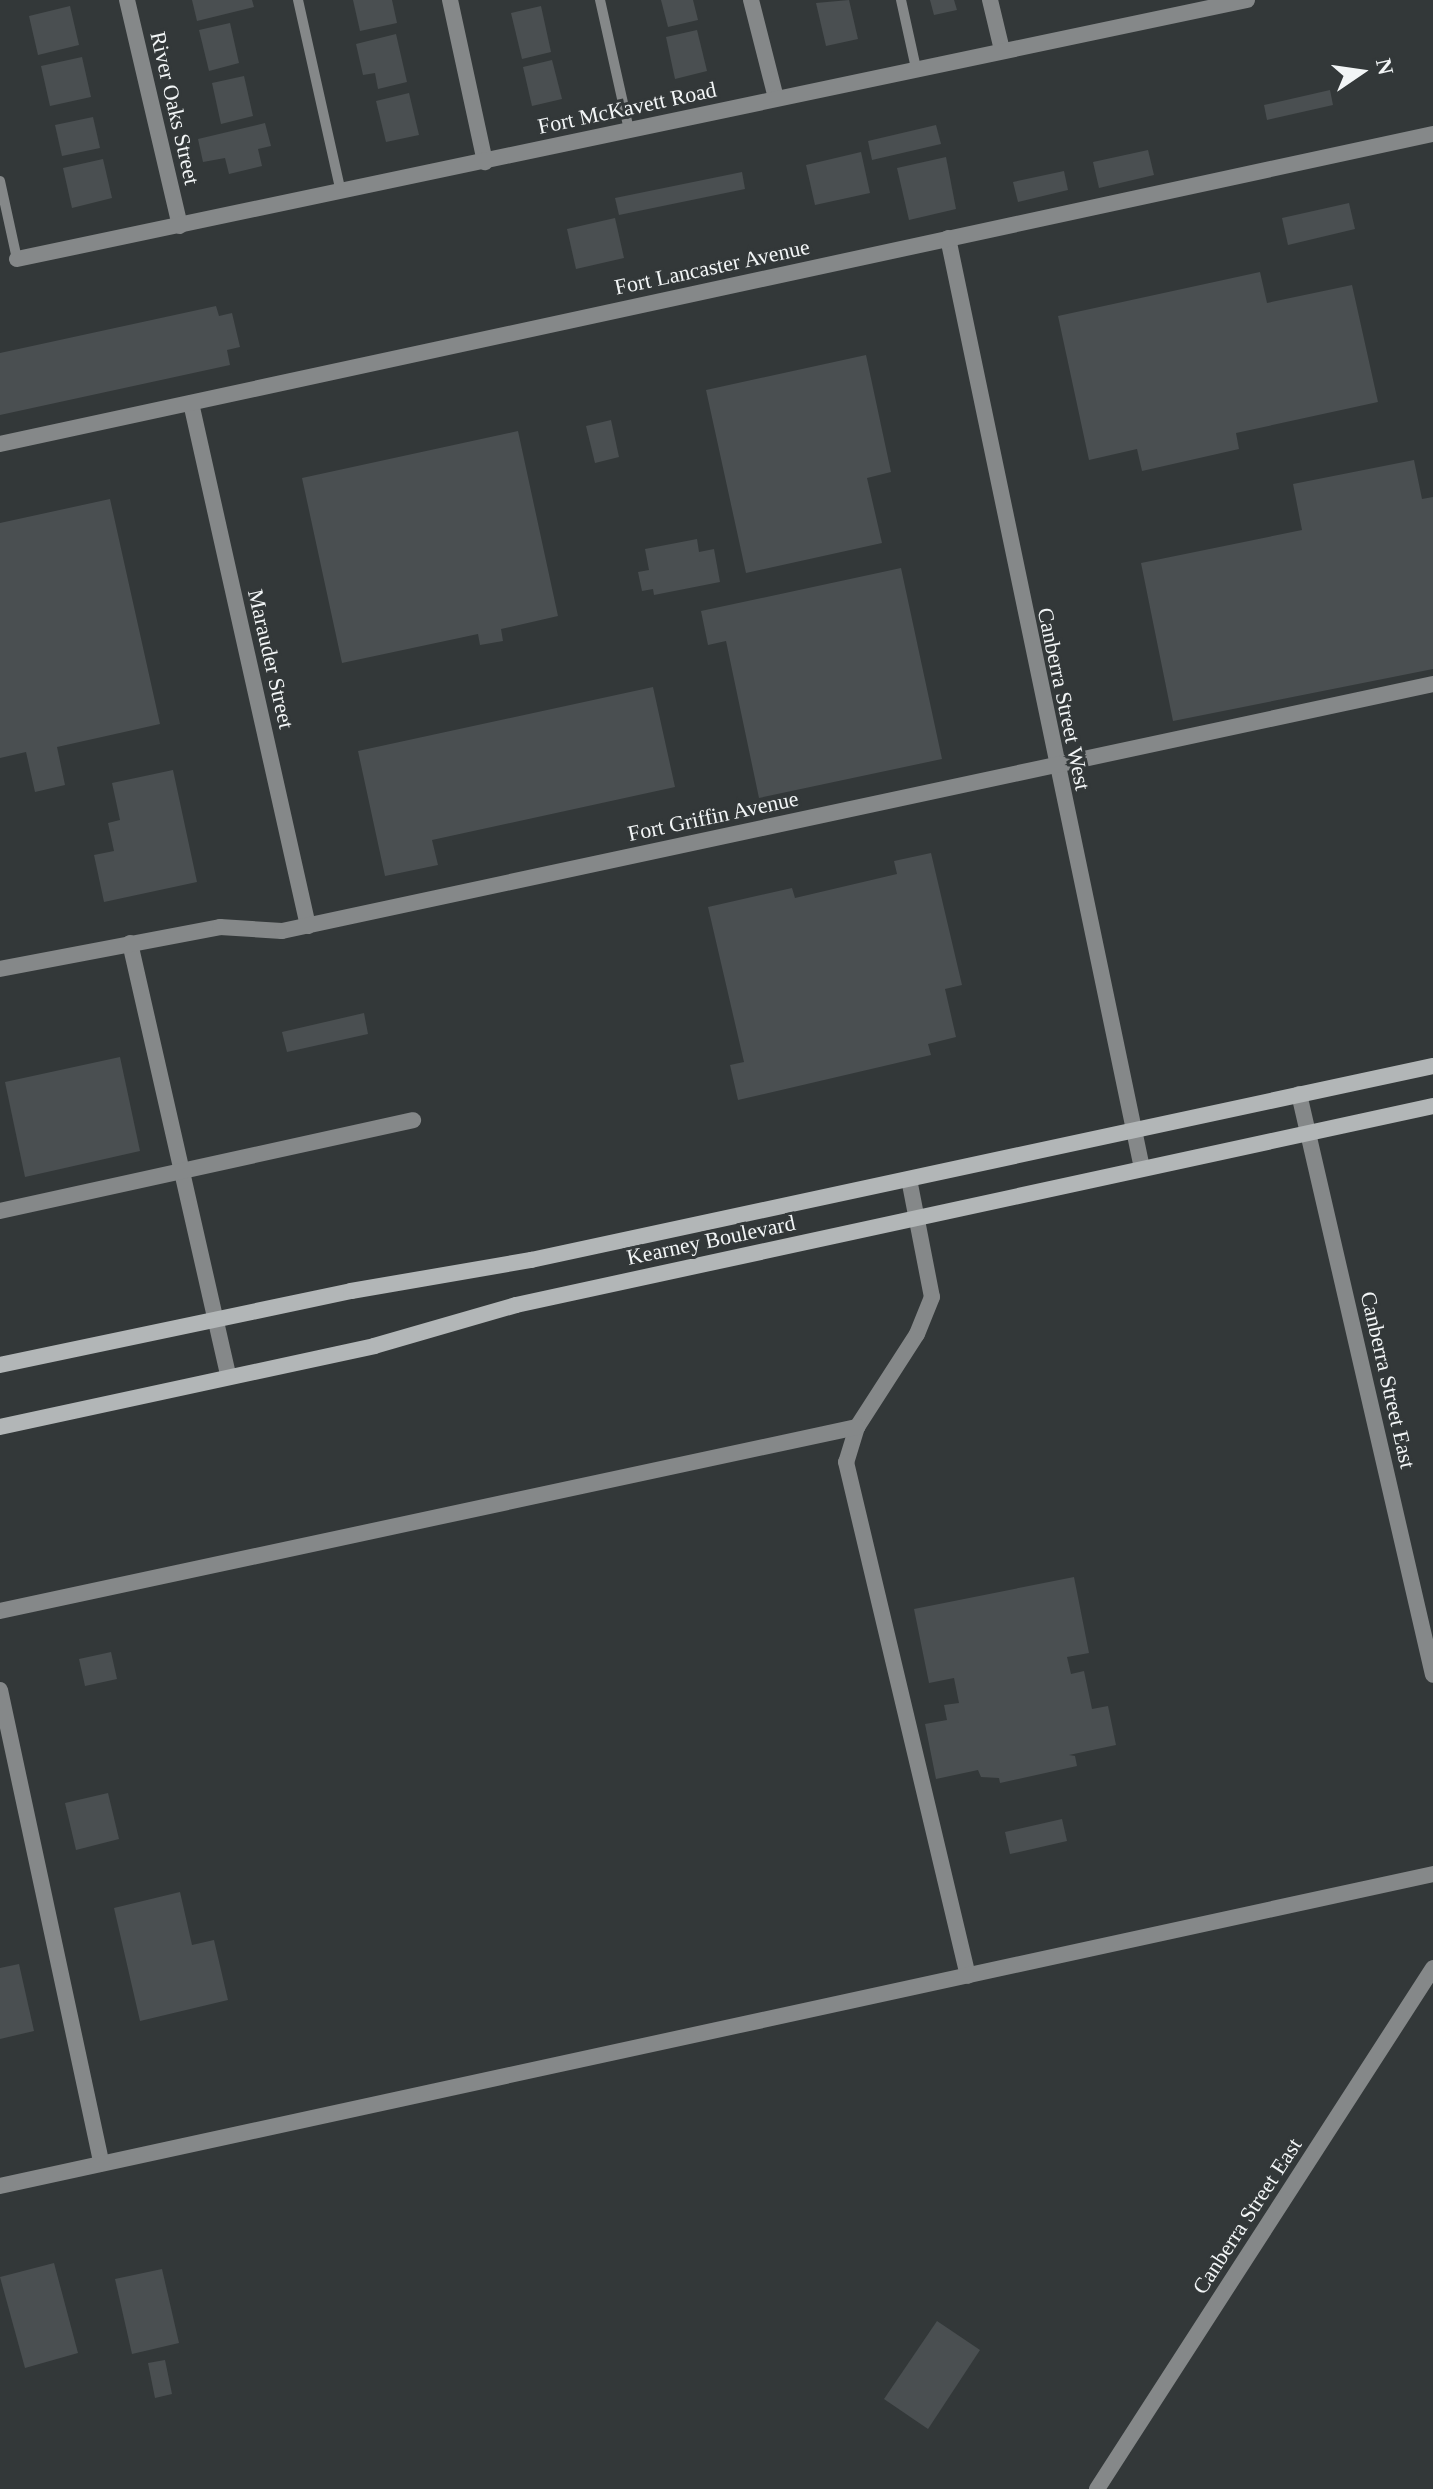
<!DOCTYPE html>
<html>
<head>
<meta charset="utf-8">
<style>
  body { margin:0 }
  #map { position:relative; width:1433px; height:2489px; overflow:hidden; background:#333839; font-family:Georgia,serif }
  div>[style] { position:absolute }
  [style*='--x'] { left:calc(var(--x)*1px); top:calc(var(--y)*1px); width:calc(var(--w)*1px); rotate:calc(var(--a)*1deg) }
  .building>* { inset:0; background:#4a4f51 }
  .lane>* { height:10px; margin:-5px; padding:0 5px; transform-origin:5px; border-radius:5px; background:#858889 }
  .street>* { height:16px; margin:-8px; padding:0 8px; transform-origin:8px; border-radius:8px; background:#858889 }
  .secondary>* { height:16px; margin:-8px; padding:0 8px; transform-origin:8px; border-radius:8px; background:#b2b6b7 }
  span { translate:-50% -50%; white-space:nowrap; text-align:center; line-height:1.15; -webkit-text-stroke:6px #333839; paint-order:stroke }
  .street-label { font-size:22px; color:#f2f5f6 }
  .north { position:absolute; left:1321px; top:32px; width:80px; height:80px; -webkit-text-stroke:6px #333839; paint-order:stroke; rotate:77deg; font-size:22px; font-weight:700; line-height:32px; text-align:center; color:#f2f5f6 }
  .north::after { content:''; display:block; margin:auto; width:28px; height:36px; background:#f2f5f6; clip-path:polygon(50% 0,100% 100%,50% 72%,0 100%) }
</style>
</head>
<body>
<div id="map">
  <div class="building">
    <div style="clip-path:polygon(192px 0,252px 0,254px 7px,197px 21px)"></div>
    <div style="clip-path:polygon(353px 0,392px 0,397px 23px,360px 31px)"></div>
    <div style="clip-path:polygon(661px 0,693px 0,698px 20px,668px 27px)"></div>
    <div style="clip-path:polygon(849px 0,858px 39px,826px 46px,816px 3px)"></div>
    <div style="clip-path:polygon(930px 0,954px 0,957px 10px,934px 15px)"></div>
    <div style="clip-path:polygon(70px 6px,79px 45px,38px 55px,29px 16px)"></div>
    <div style="clip-path:polygon(541px 6px,551px 52px,522px 59px,511px 13px)"></div>
    <div style="clip-path:polygon(230px 23px,239px 63px,209px 71px,199px 30px)"></div>
    <div style="clip-path:polygon(697px 30px,707px 71px,675px 79px,666px 37px)"></div>
    <div style="clip-path:polygon(396px 34px,407px 82px,378px 89px,375px 73px,363px 75px,356px 44px)"></div>
    <div style="clip-path:polygon(82px 57px,91px 97px,50px 106px,41px 66px)"></div>
    <div style="clip-path:polygon(552px 60px,562px 99px,532px 106px,523px 67px)"></div>
    <div style="clip-path:polygon(244px 76px,253px 116px,221px 124px,212px 83px)"></div>
    <div style="clip-path:polygon(1330px 90px,1333px 105px,1267px 120px,1264px 105px)"></div>
    <div style="clip-path:polygon(409px 93px,419px 135px,386px 142px,376px 101px)"></div>
    <div style="clip-path:polygon(93px 117px,100px 148px,62px 156px,55px 125px)"></div>
    <div style="clip-path:polygon(265px 123px,271px 146px,258px 149px,262px 166px,229px 174px,225px 158px,203px 162px,198px 139px)"></div>
    <div style="clip-path:polygon(936px 125px,941px 144px,872px 160px,868px 141px)"></div>
    <div style="clip-path:polygon(1148px 150px,1154px 175px,1099px 188px,1093px 162px)"></div>
    <div style="clip-path:polygon(861px 152px,870px 193px,815px 205px,806px 165px)"></div>
    <div style="clip-path:polygon(946px 157px,956px 209px,909px 220px,897px 168px)"></div>
    <div style="clip-path:polygon(103px 159px,112px 198px,72px 208px,63px 168px)"></div>
    <div style="clip-path:polygon(1064px 171px,1068px 190px,1018px 202px,1013px 182px)"></div>
    <div style="clip-path:polygon(742px 172px,745px 189px,619px 215px,615px 198px)"></div>
    <div style="clip-path:polygon(1349px 203px,1355px 229px,1288px 245px,1282px 218px)"></div>
    <div style="clip-path:polygon(615px 218px,624px 258px,576px 269px,567px 229px)"></div>
    <div style="clip-path:polygon(1260px 272px,1267px 303px,1352px 285px,1378px 402px,1236px 433px,1239px 449px,1142px 471px,1137px 449px,1089px 460px,1058px 316px)"></div>
    <div style="clip-path:polygon(216px 306px,219px 316px,232px 313px,240px 347px,227px 350px,230px 365px,0 415px,0 353px)"></div>
    <div style="clip-path:polygon(866px 355px,891px 472px,867px 478px,882px 543px,746px 573px,706px 390px)"></div>
    <div style="clip-path:polygon(611px 420px,619px 457px,595px 463px,586px 426px)"></div>
    <div style="clip-path:polygon(518px 431px,558px 616px,501px 629px,503px 641px,480px 645px,478px 634px,342px 663px,302px 478px)"></div>
    <div style="clip-path:polygon(1414px 460px,1422px 499px,1433px 497px,1433px 669px,1173px 721px,1141px 563px,1302px 530px,1293px 484px)"></div>
    <div style="clip-path:polygon(110px 499px,160px 724px,57px 747px,65px 785px,35px 792px,26px 752px,0 758px,0 523px)"></div>
    <div style="clip-path:polygon(697px 539px,699px 552px,714px 549px,720px 582px,654px 595px,653px 589px,642px 591px,638px 572px,649px 570px,645px 549px)"></div>
    <div style="clip-path:polygon(901px 568px,942px 759px,759px 798px,726px 641px,708px 645px,701px 611px)"></div>
    <div style="clip-path:polygon(653px 687px,675px 787px,432px 840px,438px 865px,385px 876px,358px 751px)"></div>
    <div style="clip-path:polygon(173px 770px,197px 882px,104px 902px,94px 855px,114px 851px,108px 823px,120px 820px,112px 783px)"></div>
    <div style="clip-path:polygon(931px 853px,962px 985px,945px 989px,956px 1037px,928px 1044px,931px 1055px,738px 1100px,730px 1065px,744px 1062px,708px 907px,792px 888px,795px 898px,897px 874px,894px 861px)"></div>
    <div style="clip-path:polygon(364px 1013px,368px 1034px,287px 1052px,282px 1032px)"></div>
    <div style="clip-path:polygon(120px 1057px,140px 1151px,25px 1177px,5px 1082px)"></div>
    <div style="clip-path:polygon(1074px 1577px,1089px 1653px,1067px 1657px,1071px 1674px,1084px 1671px,1092px 1709px,1108px 1706px,1116px 1745px,1069px 1755px,1075px 1756px,1077px 1766px,1000px 1783px,999px 1778px,981px 1777px,978px 1770px,936px 1779px,925px 1724px,947px 1720px,944px 1705px,959px 1703px,954px 1678px,929px 1683px,914px 1609px)"></div>
    <div style="clip-path:polygon(111px 1652px,117px 1679px,85px 1686px,79px 1659px)"></div>
    <div style="clip-path:polygon(108px 1793px,119px 1839px,76px 1850px,65px 1803px)"></div>
    <div style="clip-path:polygon(1062px 1819px,1067px 1841px,1010px 1854px,1005px 1832px)"></div>
    <div style="clip-path:polygon(180px 1892px,192px 1945px,214px 1940px,228px 2000px,140px 2021px,114px 1908px)"></div>
    <div style="clip-path:polygon(19px 1964px,34px 2031px,0 2039px,0 1968px)"></div>
    <div style="clip-path:polygon(54px 2263px,78px 2353px,25px 2368px,0 2277px)"></div>
    <div style="clip-path:polygon(162px 2269px,179px 2343px,132px 2354px,115px 2279px)"></div>
    <div style="clip-path:polygon(937px 2321px,980px 2350px,928px 2429px,884px 2399px)"></div>
    <div style="clip-path:polygon(165px 2360px,172px 2394px,155px 2398px,148px 2363px)"></div>
  </div>
  <div class="lane">
    <div style="--x:298;--y:0;--w:197;--a:77.4"></div>
    <div style="--x:600;--y:0;--w:133;--a:77.4"></div>
    <div style="--x:901;--y:0;--w:70;--a:77.6"></div>
    <div style="--x:0;--y:181;--w:80;--a:77.7"></div>
  </div>
  <div class="street">
    <div style="--x:127;--y:0;--w:232;--a:76.8"></div>
    <div style="--x:450;--y:0;--w:166;--a:77.8"></div>
    <div style="--x:751;--y:0;--w:101;--a:75.7"></div>
    <div style="--x:990;--y:0;--w:51;--a:76.5"></div>
    <div style="--x:948;--y:238;--w:950;--a:78.22"></div>
    <div style="--x:17;--y:259;--w:1257;--a:-11.89"></div>
    <div style="--x:191;--y:403;--w:536;--a:77.39"></div>
    <div style="--x:0;--y:444;--w:1466;--a:-12.21"></div>
    <div style="--x:130;--y:943;--w:444;--a:77.2"></div>
    <div style="--x:0;--y:969;--w:224;--a:-10.8"></div>
    <div style="--x:220;--y:927;--w:62;--a:3.7"></div>
    <div style="--x:282;--y:931;--w:1177;--a:-12.11"></div>
    <div style="--x:1299;--y:1094;--w:596;--a:77.01"></div>
    <div style="--x:909;--y:1179;--w:120;--a:79"></div>
    <div style="--x:932;--y:1297;--w:40;--a:112"></div>
    <div style="--x:917;--y:1334;--w:111;--a:122.8"></div>
    <div style="--x:857;--y:1427;--w:37;--a:107"></div>
    <div style="--x:846;--y:1462;--w:528;--a:76.65"></div>
    <div style="--x:0;--y:1211;--w:423;--a:-12.4"></div>
    <div style="--x:0;--y:1611;--w:877;--a:-12.12"></div>
    <div style="--x:0;--y:1690;--w:484;--a:77.9"></div>
    <div style="--x:0;--y:2186;--w:1467;--a:-12.28"></div>
    <div style="--x:1097;--y:2489;--w:620;--a:-57.18"></div>
  </div>
  <div class="secondary">
    <div style="--x:0;--y:1365;--w:359;--a:-11.9"></div>
    <div style="--x:351;--y:1291;--w:183;--a:-9.8"></div>
    <div style="--x:531;--y:1260;--w:923;--a:-12.14"></div>
    <div style="--x:0;--y:1427;--w:383;--a:-12.2"></div>
    <div style="--x:374;--y:1346;--w:148;--a:-16.1"></div>
    <div style="--x:516;--y:1305;--w:938;--a:-12.24"></div>
  </div>
  <div class="street-label">
    <span style="left:175px;top:108px;rotate:77deg">River Oaks Street</span>
    <span style="left:627px;top:108px;rotate:-12deg">Fort McKavett Road</span>
    <span style="left:712px;top:267px;rotate:-12deg">Fort Lancaster Avenue</span>
    <span style="left:271px;top:659px;rotate:77deg">Marauder Street</span>
    <span style="left:1064px;top:699px;rotate:78deg">Canberra Street West</span>
    <span style="left:713px;top:816px;rotate:-12deg">Fort Griffin Avenue</span>
    <span style="left:711px;top:1240px;rotate:-12deg">Kearney Boulevard</span>
    <span style="left:1388px;top:1380px;rotate:77deg">Canberra Street East</span>
    <span style="left:1247px;top:2216px;rotate:-57deg">Canberra Street East</span>
  </div>
  <div class="north">N</div>
</div>
</body>
</html>
